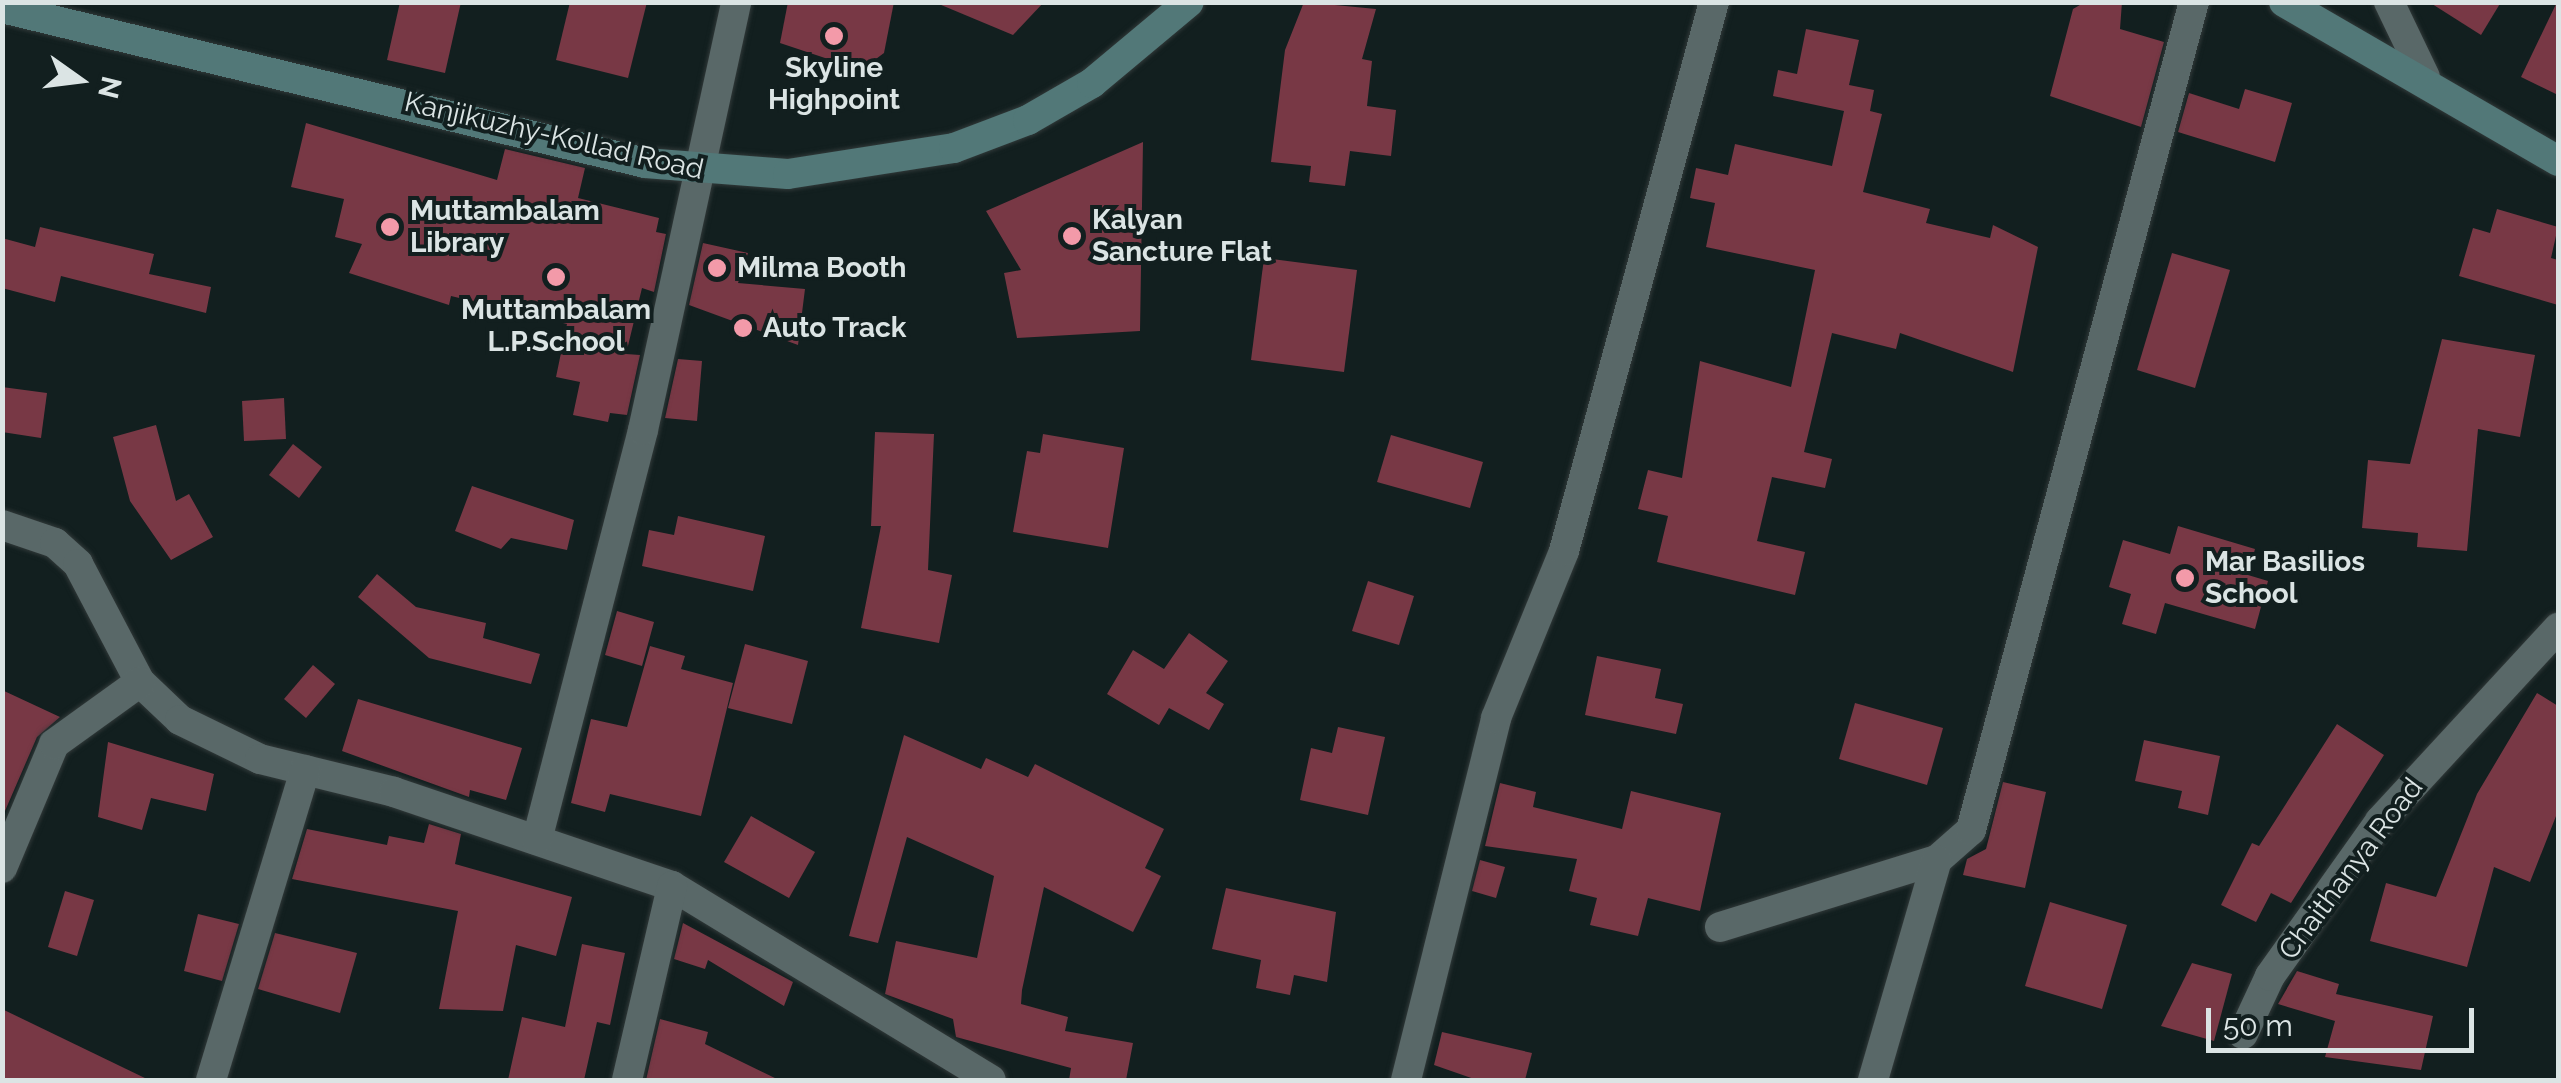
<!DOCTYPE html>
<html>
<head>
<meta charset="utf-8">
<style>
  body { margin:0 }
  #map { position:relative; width:2561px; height:1083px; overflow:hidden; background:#121f1f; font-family:Raleway,sans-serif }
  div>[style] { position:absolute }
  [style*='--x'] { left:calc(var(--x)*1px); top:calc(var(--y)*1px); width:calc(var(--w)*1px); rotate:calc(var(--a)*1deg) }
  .building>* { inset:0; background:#783845 }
  .roads { filter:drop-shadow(0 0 2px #313939) drop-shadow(0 0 2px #313939) }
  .street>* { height:30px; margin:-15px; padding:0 15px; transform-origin:15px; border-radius:15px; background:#596868 }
  .secondary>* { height:30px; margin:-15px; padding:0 15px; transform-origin:15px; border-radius:15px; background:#527878 }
  .dots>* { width:28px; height:28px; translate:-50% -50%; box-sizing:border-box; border:5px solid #121f1f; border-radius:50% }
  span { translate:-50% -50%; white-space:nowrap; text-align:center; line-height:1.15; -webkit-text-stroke:8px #121f1f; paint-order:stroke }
  .poi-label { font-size:28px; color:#dbe4e4; font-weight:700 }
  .left { translate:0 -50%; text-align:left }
  .street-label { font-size:28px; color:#dbe4e4 }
  .frame { position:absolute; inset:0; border:5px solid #dbe4e4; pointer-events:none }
  .north { position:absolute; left:30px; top:30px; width:100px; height:100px; -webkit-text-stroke:8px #121f1f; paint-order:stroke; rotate:104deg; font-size:28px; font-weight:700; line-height:40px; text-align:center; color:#dbe4e4 }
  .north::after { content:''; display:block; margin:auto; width:35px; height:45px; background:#dbe4e4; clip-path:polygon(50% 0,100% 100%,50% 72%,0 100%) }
  .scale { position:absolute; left:2206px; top:1008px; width:268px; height:45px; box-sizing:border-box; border:5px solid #dbe4e4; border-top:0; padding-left:12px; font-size:30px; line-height:35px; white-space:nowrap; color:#dbe4e4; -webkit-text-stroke:8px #121f1f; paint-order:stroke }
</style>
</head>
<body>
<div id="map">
  <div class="building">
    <div style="clip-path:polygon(400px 2px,461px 2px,445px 73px,387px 60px)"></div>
    <div style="clip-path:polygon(570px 2px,647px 2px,628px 78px,556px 60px)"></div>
    <div style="clip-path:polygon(788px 2px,894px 2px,884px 53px,861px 70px,780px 43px)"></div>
    <div style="clip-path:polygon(934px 2px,1044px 2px,1013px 35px)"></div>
    <div style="clip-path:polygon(1304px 2px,1376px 9px,1362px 59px,1372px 61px,1367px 106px,1396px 110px,1391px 156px,1350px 151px,1345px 186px,1309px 182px,1311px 166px,1271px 162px,1285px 50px)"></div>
    <div style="clip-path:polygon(2085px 2px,2122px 2px,2120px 29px,2164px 42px,2141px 127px,2050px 96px,2073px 9px)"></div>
    <div style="clip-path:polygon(2429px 2px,2501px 2px,2481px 35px)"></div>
    <div style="clip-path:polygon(2557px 2px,2558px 2px,2558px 95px,2521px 77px)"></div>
    <div style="clip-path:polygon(1806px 29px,1859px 40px,1849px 85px,1874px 90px,1870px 111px,1882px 114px,1863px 192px,1930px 209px,1926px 223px,1990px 238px,1993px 225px,2038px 247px,2013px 372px,1900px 333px,1896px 349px,1832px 333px,1804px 452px,1832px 459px,1825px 488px,1772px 477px,1757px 541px,1805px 552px,1795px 595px,1657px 562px,1668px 516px,1638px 509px,1648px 470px,1682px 478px,1700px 361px,1791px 387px,1815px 270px,1706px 247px,1715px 203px,1690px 198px,1696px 168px,1728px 175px,1735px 144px,1832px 166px,1844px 111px,1773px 96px,1778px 70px,1797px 74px)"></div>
    <div style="clip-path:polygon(2245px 89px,2292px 103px,2275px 162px,2178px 132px,2189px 93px,2239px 109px)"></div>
    <div style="clip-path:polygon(306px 123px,497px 180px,505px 149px,585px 168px,578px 198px,659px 218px,656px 232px,666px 234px,654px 292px,642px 288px,626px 354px,640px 355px,627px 415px,610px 413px,608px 422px,573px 415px,580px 382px,556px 377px,567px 324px,451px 296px,449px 305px,349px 273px,362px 244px,335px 237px,344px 199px,291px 187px)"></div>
    <div style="clip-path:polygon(1143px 142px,1140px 331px,1017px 338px,1004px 273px,1021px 270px,986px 211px)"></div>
    <div style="clip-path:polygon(2497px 209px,2558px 227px,2551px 258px,2558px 260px,2558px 305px,2459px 276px,2473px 228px,2490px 233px)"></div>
    <div style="clip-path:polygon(40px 227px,154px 254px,149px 274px,211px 287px,206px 313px,61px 276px,55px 302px,2px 288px,2px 238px,35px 247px)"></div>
    <div style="clip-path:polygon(703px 243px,748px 253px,738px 283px,805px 289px,798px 345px,689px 305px)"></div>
    <div style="clip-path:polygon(2172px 253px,2230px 270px,2195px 388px,2137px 370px)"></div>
    <div style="clip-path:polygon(1264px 258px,1357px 270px,1344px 372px,1251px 360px)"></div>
    <div style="clip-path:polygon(2442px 339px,2535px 355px,2520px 437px,2478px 429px,2467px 551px,2417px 547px,2418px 533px,2362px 528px,2368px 460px,2410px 464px)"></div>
    <div style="clip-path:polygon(678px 359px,702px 361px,697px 421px,665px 418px)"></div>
    <div style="clip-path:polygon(2px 387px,47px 393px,41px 438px,2px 432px)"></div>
    <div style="clip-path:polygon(284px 398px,286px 439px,244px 441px,242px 401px)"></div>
    <div style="clip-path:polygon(156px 425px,176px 501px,189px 494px,213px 537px,171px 560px,130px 501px,113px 437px)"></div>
    <div style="clip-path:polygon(875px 432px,934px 434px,928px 570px,952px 575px,939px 643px,861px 628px,881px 526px,871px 526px)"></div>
    <div style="clip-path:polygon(1043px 434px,1124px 448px,1108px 548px,1013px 532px,1027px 451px,1040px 453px)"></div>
    <div style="clip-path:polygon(1391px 435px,1483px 462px,1470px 508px,1377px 482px)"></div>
    <div style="clip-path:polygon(293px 444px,322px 467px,299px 498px,269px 475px)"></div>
    <div style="clip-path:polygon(472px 486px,574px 520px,567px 550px,511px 538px,501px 549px,455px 531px)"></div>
    <div style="clip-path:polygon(678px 516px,765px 536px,753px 591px,642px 566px,649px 530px,674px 535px)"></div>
    <div style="clip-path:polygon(2178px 526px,2255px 549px,2248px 575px,2268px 581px,2255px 629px,2165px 603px,2156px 634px,2122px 624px,2131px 594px,2109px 587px,2123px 540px,2170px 554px)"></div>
    <div style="clip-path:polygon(377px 574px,416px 607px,486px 623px,483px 638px,540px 654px,531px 684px,429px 658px,358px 597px)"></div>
    <div style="clip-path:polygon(1368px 581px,1414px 596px,1399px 645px,1352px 631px)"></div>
    <div style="clip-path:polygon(617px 611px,654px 622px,642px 666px,605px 655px)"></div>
    <div style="clip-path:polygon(1189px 633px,1228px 661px,1206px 693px,1224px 704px,1209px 730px,1169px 708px,1159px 725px,1107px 694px,1133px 650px,1164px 669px)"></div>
    <div style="clip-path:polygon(745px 644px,808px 661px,792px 724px,728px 708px)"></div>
    <div style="clip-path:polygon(650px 646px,685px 656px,681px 669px,733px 683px,701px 816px,610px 794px,605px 812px,571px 803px,591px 719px,627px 727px)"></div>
    <div style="clip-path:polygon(1597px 656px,1661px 669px,1655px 698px,1683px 704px,1676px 734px,1585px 715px)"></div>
    <div style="clip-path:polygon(313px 665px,335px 684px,306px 718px,284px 699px)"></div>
    <div style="clip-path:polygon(2px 690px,60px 717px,37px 737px,2px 818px)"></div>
    <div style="clip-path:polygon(2537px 693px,2558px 706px,2558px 811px,2530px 882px,2494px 867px,2467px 967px,2370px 941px,2386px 883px,2436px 897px,2477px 794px)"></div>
    <div style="clip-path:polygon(358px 699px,522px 748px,506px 800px,470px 790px,469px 797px,342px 751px)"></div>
    <div style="clip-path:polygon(1855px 703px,1943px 728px,1927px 785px,1839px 759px)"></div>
    <div style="clip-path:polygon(2337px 724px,2384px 755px,2291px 903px,2271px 893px,2256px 922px,2221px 905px,2252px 843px,2259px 846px)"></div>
    <div style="clip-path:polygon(1338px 727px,1385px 737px,1368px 815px,1300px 800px,1311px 748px,1332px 753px)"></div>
    <div style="clip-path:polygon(904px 735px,981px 769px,986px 758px,1028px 777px,1035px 764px,1164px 829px,1145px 868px,1161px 876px,1133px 932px,1044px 887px,1022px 990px,1021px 1004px,1068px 1017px,1065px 1031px,1133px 1043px,1126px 1080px,1069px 1080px,1071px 1068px,956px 1037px,953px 1019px,885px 994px,896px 941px,977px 958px,994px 876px,907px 837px,878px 943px,849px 936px)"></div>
    <div style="clip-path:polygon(2144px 740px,2220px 756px,2208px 815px,2178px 808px,2182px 791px,2135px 781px)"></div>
    <div style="clip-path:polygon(108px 742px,214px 774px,206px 811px,151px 798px,142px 830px,98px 817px)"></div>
    <div style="clip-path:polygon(2003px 782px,2046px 792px,2025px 888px,1963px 875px,1967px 859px,1986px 849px)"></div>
    <div style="clip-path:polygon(1500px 783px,1536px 792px,1533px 807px,1622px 829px,1631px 791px,1721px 813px,1700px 911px,1648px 898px,1638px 936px,1590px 925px,1597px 898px,1569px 891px,1577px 859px,1485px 846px)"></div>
    <div style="clip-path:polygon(751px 816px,815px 852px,789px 898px,724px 862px)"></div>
    <div style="clip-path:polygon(429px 824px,461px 834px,455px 864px,572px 897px,556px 956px,516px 945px,503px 1011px,439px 1009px,458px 911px,292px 879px,307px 829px,387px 845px,389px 836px,424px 843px)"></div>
    <div style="clip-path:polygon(1480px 860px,1505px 867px,1496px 898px,1472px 891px)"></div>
    <div style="clip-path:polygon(1226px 888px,1336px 912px,1327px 982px,1294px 975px,1290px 995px,1256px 988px,1261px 960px,1212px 949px)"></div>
    <div style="clip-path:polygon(65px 891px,94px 900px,77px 956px,48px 947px)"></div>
    <div style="clip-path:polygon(2050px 902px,2127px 925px,2102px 1009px,2025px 986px)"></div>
    <div style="clip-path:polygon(198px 914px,239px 924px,222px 981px,184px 971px)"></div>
    <div style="clip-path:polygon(683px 923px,793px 982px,784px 1006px,708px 960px,705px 969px,674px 959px)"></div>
    <div style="clip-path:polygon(275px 933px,357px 953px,340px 1013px,258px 989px)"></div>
    <div style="clip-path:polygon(582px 944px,625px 953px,610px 1025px,597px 1022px,584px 1080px,508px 1080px,522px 1017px,565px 1027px)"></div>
    <div style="clip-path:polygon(2192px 963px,2232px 974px,2214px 1041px,2161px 1026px)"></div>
    <div style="clip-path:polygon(2297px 971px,2339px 984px,2336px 994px,2433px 1016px,2421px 1070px,2325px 1057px,2335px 1021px,2278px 1004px)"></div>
    <div style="clip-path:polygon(2px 1009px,149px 1080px,2px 1080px)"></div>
    <div style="clip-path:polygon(660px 1019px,708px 1032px,705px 1044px,779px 1080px,646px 1080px)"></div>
    <div style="clip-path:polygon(1442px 1032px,1532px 1053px,1525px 1080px,1477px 1080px,1434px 1065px)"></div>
  </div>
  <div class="roads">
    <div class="street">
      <div style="--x:2389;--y:2;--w:83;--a:64.4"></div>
      <div style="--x:2;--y:525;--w:56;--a:18.8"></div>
      <div style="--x:55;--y:543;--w:31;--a:42"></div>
      <div style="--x:78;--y:564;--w:133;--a:62.3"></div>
      <div style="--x:140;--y:682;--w:55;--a:43.5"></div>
      <div style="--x:180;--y:720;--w:89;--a:26"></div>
      <div style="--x:260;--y:759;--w:138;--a:13.8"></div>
      <div style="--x:394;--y:792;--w:293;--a:18.7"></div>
      <div style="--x:672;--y:886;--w:373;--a:31.3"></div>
      <div style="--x:537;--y:840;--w:423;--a:-75.5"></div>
      <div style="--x:643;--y:430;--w:438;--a:-77.7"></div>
      <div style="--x:2;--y:868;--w:134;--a:-67.2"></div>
      <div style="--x:54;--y:744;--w:106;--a:-35.8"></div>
      <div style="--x:1720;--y:927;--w:227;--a:-17.2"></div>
      <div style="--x:1937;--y:860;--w:45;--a:-41.4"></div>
      <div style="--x:1971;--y:830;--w:858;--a:-74.93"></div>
      <div style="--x:2243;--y:1034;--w:64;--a:-65"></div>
      <div style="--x:2270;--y:976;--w:190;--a:-54.6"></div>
      <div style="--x:2380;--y:821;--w:263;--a:-47.3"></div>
      <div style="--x:211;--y:1080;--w:324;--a:-73.1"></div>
      <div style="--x:627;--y:1080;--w:199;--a:-76.9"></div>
      <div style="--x:1406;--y:1080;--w:373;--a:-76"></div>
      <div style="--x:1496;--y:718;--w:180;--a:-67.8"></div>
      <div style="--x:1564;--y:551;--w:569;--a:-74.72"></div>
      <div style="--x:1873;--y:1080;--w:229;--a:-73.8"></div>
    </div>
    <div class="secondary">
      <div style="--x:2284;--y:2;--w:317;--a:30.1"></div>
      <div style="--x:2;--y:8;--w:661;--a:13.55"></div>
      <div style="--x:645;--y:163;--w:143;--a:4.4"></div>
      <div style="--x:788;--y:174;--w:168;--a:-8.9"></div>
      <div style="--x:954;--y:148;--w:79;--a:-20.7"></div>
      <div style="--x:1028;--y:120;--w:74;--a:-30"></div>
      <div style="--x:1092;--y:83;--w:126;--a:-39.9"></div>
    </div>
  </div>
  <div class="dots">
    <div style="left:834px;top:36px;background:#f39aa9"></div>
    <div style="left:390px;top:227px;background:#f39aa9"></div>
    <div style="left:1072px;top:236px;background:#f39aa9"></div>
    <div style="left:717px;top:268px;background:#f39aa9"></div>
    <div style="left:556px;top:277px;background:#f39aa9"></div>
    <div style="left:743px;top:328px;background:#f39aa9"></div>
    <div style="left:2185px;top:578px;background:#f39aa9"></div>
  </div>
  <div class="poi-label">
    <span style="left:834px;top:84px">Skyline<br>Highpoint</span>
    <span class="left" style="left:410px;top:227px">Muttambalam<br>Library</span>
    <span class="left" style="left:1092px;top:236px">Kalyan<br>Sancture Flat</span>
    <span class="left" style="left:737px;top:268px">Milma Booth</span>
    <span style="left:556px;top:326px">Muttambalam<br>L.P.School</span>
    <span class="left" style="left:763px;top:328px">Auto Track</span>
    <span class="left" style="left:2205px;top:578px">Mar Basilios<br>School</span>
  </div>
  <div class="street-label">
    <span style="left:554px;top:136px;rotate:13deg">Kanjikuzhy-Kollad Road</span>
    <span style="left:2351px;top:869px;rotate:-53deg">Chaithanya Road</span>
  </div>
  <div class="frame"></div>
  <div class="north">N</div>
  <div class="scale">50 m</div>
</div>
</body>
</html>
